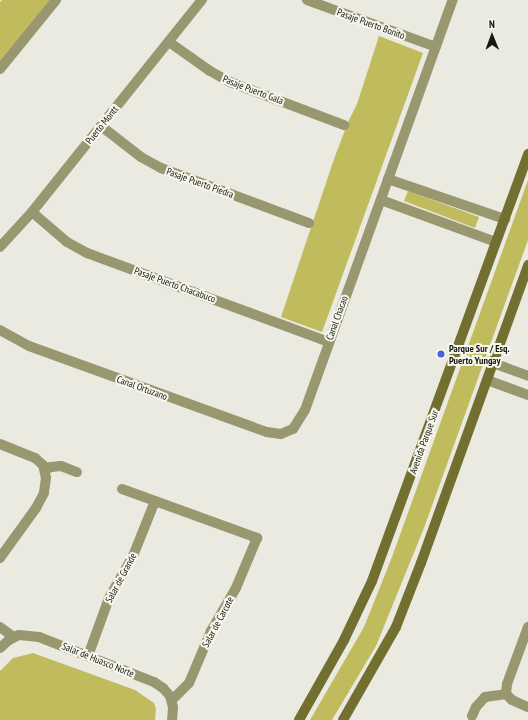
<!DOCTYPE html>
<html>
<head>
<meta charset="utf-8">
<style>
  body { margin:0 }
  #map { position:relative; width:528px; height:720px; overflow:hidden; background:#eaeae0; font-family:"PT Sans Narrow",sans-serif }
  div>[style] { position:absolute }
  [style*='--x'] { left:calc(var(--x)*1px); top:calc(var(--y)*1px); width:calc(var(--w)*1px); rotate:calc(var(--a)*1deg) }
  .green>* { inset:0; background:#c0bc5e }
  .street>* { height:10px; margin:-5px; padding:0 5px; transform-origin:5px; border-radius:5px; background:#989770 }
  .secondary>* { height:10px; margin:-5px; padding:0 5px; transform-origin:5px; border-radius:5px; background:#726f31 }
  .dots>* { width:11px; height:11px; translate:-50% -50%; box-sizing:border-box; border:2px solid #f7f7ed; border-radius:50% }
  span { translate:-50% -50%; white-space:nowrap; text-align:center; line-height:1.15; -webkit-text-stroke:4px #f7f7ed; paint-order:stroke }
  .street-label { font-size:10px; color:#171713 }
  .poi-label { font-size:10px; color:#171713; font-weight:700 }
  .left { translate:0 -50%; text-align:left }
  .north { position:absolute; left:472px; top:16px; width:40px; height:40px; -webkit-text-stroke:3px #f7f7ed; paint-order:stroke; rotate:359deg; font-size:11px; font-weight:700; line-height:16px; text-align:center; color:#171713 }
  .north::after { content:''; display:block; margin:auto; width:14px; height:18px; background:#171713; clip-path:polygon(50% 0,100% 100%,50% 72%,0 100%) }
</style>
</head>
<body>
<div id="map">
  <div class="green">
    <div style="clip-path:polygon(2px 0,51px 0,0 63px,0 2px)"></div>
    <div style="clip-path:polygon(379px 36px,423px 53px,322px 332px,281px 317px,334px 159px,348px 122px,357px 104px)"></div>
    <div style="clip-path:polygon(528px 180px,528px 240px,424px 528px,376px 646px,332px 720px,310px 720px,364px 627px,392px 557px)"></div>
    <div style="clip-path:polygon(408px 191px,479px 217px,475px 228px,404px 201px)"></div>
    <div style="clip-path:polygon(33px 653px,135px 690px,154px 703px,156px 709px,155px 720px,0 720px,0 671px,13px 658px)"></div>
  </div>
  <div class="street">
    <div style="--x:307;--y:0;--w:137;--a:20"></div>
    <div style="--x:169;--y:42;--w:50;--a:35.3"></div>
    <div style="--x:210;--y:71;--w:23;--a:29"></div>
    <div style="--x:230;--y:82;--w:122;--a:20.7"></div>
    <div style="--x:0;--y:69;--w:89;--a:-50.9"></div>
    <div style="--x:101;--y:126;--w:51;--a:37.8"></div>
    <div style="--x:141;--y:157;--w:23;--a:29"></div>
    <div style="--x:161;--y:168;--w:158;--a:20.4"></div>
    <div style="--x:388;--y:179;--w:124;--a:18.9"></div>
    <div style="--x:381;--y:200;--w:122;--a:20.1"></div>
    <div style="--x:32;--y:212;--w:46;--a:40.6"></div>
    <div style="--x:67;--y:242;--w:23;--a:29"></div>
    <div style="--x:87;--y:253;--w:258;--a:20.2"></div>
    <div style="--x:0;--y:247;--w:47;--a:-47.6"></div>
    <div style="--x:32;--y:212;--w:272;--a:-51.3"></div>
    <div style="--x:0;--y:330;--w:33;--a:29"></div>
    <div style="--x:29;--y:346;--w:253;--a:19.9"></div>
    <div style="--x:267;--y:432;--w:14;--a:8"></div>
    <div style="--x:281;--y:434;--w:13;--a:-23"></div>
    <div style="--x:293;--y:429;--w:22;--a:-58"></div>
    <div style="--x:305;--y:410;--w:436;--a:-70.2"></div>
    <div style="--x:493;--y:363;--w:37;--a:20"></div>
    <div style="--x:487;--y:380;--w:44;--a:20.1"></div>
    <div style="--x:0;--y:444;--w:38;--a:22"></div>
    <div style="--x:35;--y:458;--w:11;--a:41"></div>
    <div style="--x:43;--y:465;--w:13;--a:77"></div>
    <div style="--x:46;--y:478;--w:15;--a:98"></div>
    <div style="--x:44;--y:493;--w:17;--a:118"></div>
    <div style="--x:36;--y:508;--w:62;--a:125.8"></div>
    <div style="--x:45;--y:470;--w:7;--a:-27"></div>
    <div style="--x:51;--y:467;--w:10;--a:-6"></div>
    <div style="--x:61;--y:466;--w:17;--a:21"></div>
    <div style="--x:122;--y:489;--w:144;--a:19.9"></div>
    <div style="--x:257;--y:538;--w:54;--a:112.8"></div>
    <div style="--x:236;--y:588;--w:50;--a:120.2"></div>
    <div style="--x:211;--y:631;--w:56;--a:112.9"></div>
    <div style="--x:189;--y:683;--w:24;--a:135"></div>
    <div style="--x:0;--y:627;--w:17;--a:36"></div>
    <div style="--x:0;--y:648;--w:12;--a:-42"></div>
    <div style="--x:9;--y:640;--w:11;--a:-27"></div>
    <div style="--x:19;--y:635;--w:20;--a:6"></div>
    <div style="--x:39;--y:637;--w:123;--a:21.4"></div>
    <div style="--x:154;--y:682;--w:11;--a:34"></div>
    <div style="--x:163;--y:688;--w:11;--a:49"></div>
    <div style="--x:170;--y:696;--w:11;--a:75"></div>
    <div style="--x:173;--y:707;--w:13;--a:94"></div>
    <div style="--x:88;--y:656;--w:62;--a:-70.1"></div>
    <div style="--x:109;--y:598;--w:48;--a:-60.3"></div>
    <div style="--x:133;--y:556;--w:59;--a:-68.2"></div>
    <div style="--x:506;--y:694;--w:10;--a:-84"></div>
    <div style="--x:507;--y:684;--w:61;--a:-69.8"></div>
    <div style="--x:506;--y:694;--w:8;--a:45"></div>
    <div style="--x:512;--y:700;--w:17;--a:24"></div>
    <div style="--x:472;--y:716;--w:10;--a:-66"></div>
    <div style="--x:476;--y:707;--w:13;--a:-48"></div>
    <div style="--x:485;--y:697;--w:21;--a:-8"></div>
  </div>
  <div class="secondary">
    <div style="--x:299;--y:720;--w:92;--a:-60.6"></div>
    <div style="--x:344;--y:640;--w:65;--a:-64.6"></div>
    <div style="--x:372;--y:581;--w:455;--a:-69.9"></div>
    <div style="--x:343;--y:720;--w:107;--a:-60.3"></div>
    <div style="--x:396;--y:627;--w:69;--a:-68.7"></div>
    <div style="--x:421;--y:563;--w:317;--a:-70.2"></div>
  </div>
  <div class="dots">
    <div style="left:441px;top:354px;background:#4763d7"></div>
  </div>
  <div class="street-label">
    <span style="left:371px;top:24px;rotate:20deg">Pasaje Puerto Bonito</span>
    <span style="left:253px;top:90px;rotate:21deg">Pasaje Puerto Gala</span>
    <span style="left:102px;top:125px;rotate:-51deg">Puerto Montt</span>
    <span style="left:200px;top:183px;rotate:20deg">Pasaje Puerto Piedra</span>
    <span style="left:175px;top:285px;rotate:20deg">Pasaje Puerto Chacabuco</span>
    <span style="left:337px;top:318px;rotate:-70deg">Canal Chacao</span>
    <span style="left:142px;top:388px;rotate:20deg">Canal Ortuzano</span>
    <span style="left:424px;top:442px;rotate:-70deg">Avenida Parque Sur</span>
    <span style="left:121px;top:578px;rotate:-62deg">Salar de Grande</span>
    <span style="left:218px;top:622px;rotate:-62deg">Salar de Carcote</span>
    <span style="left:98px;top:660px;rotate:22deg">Salar de Huasco Norte</span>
  </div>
  <div class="poi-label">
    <span class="left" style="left:449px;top:354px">Parque Sur / Esq.<br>Puerto Yungay</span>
  </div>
  <div class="north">N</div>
</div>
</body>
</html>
